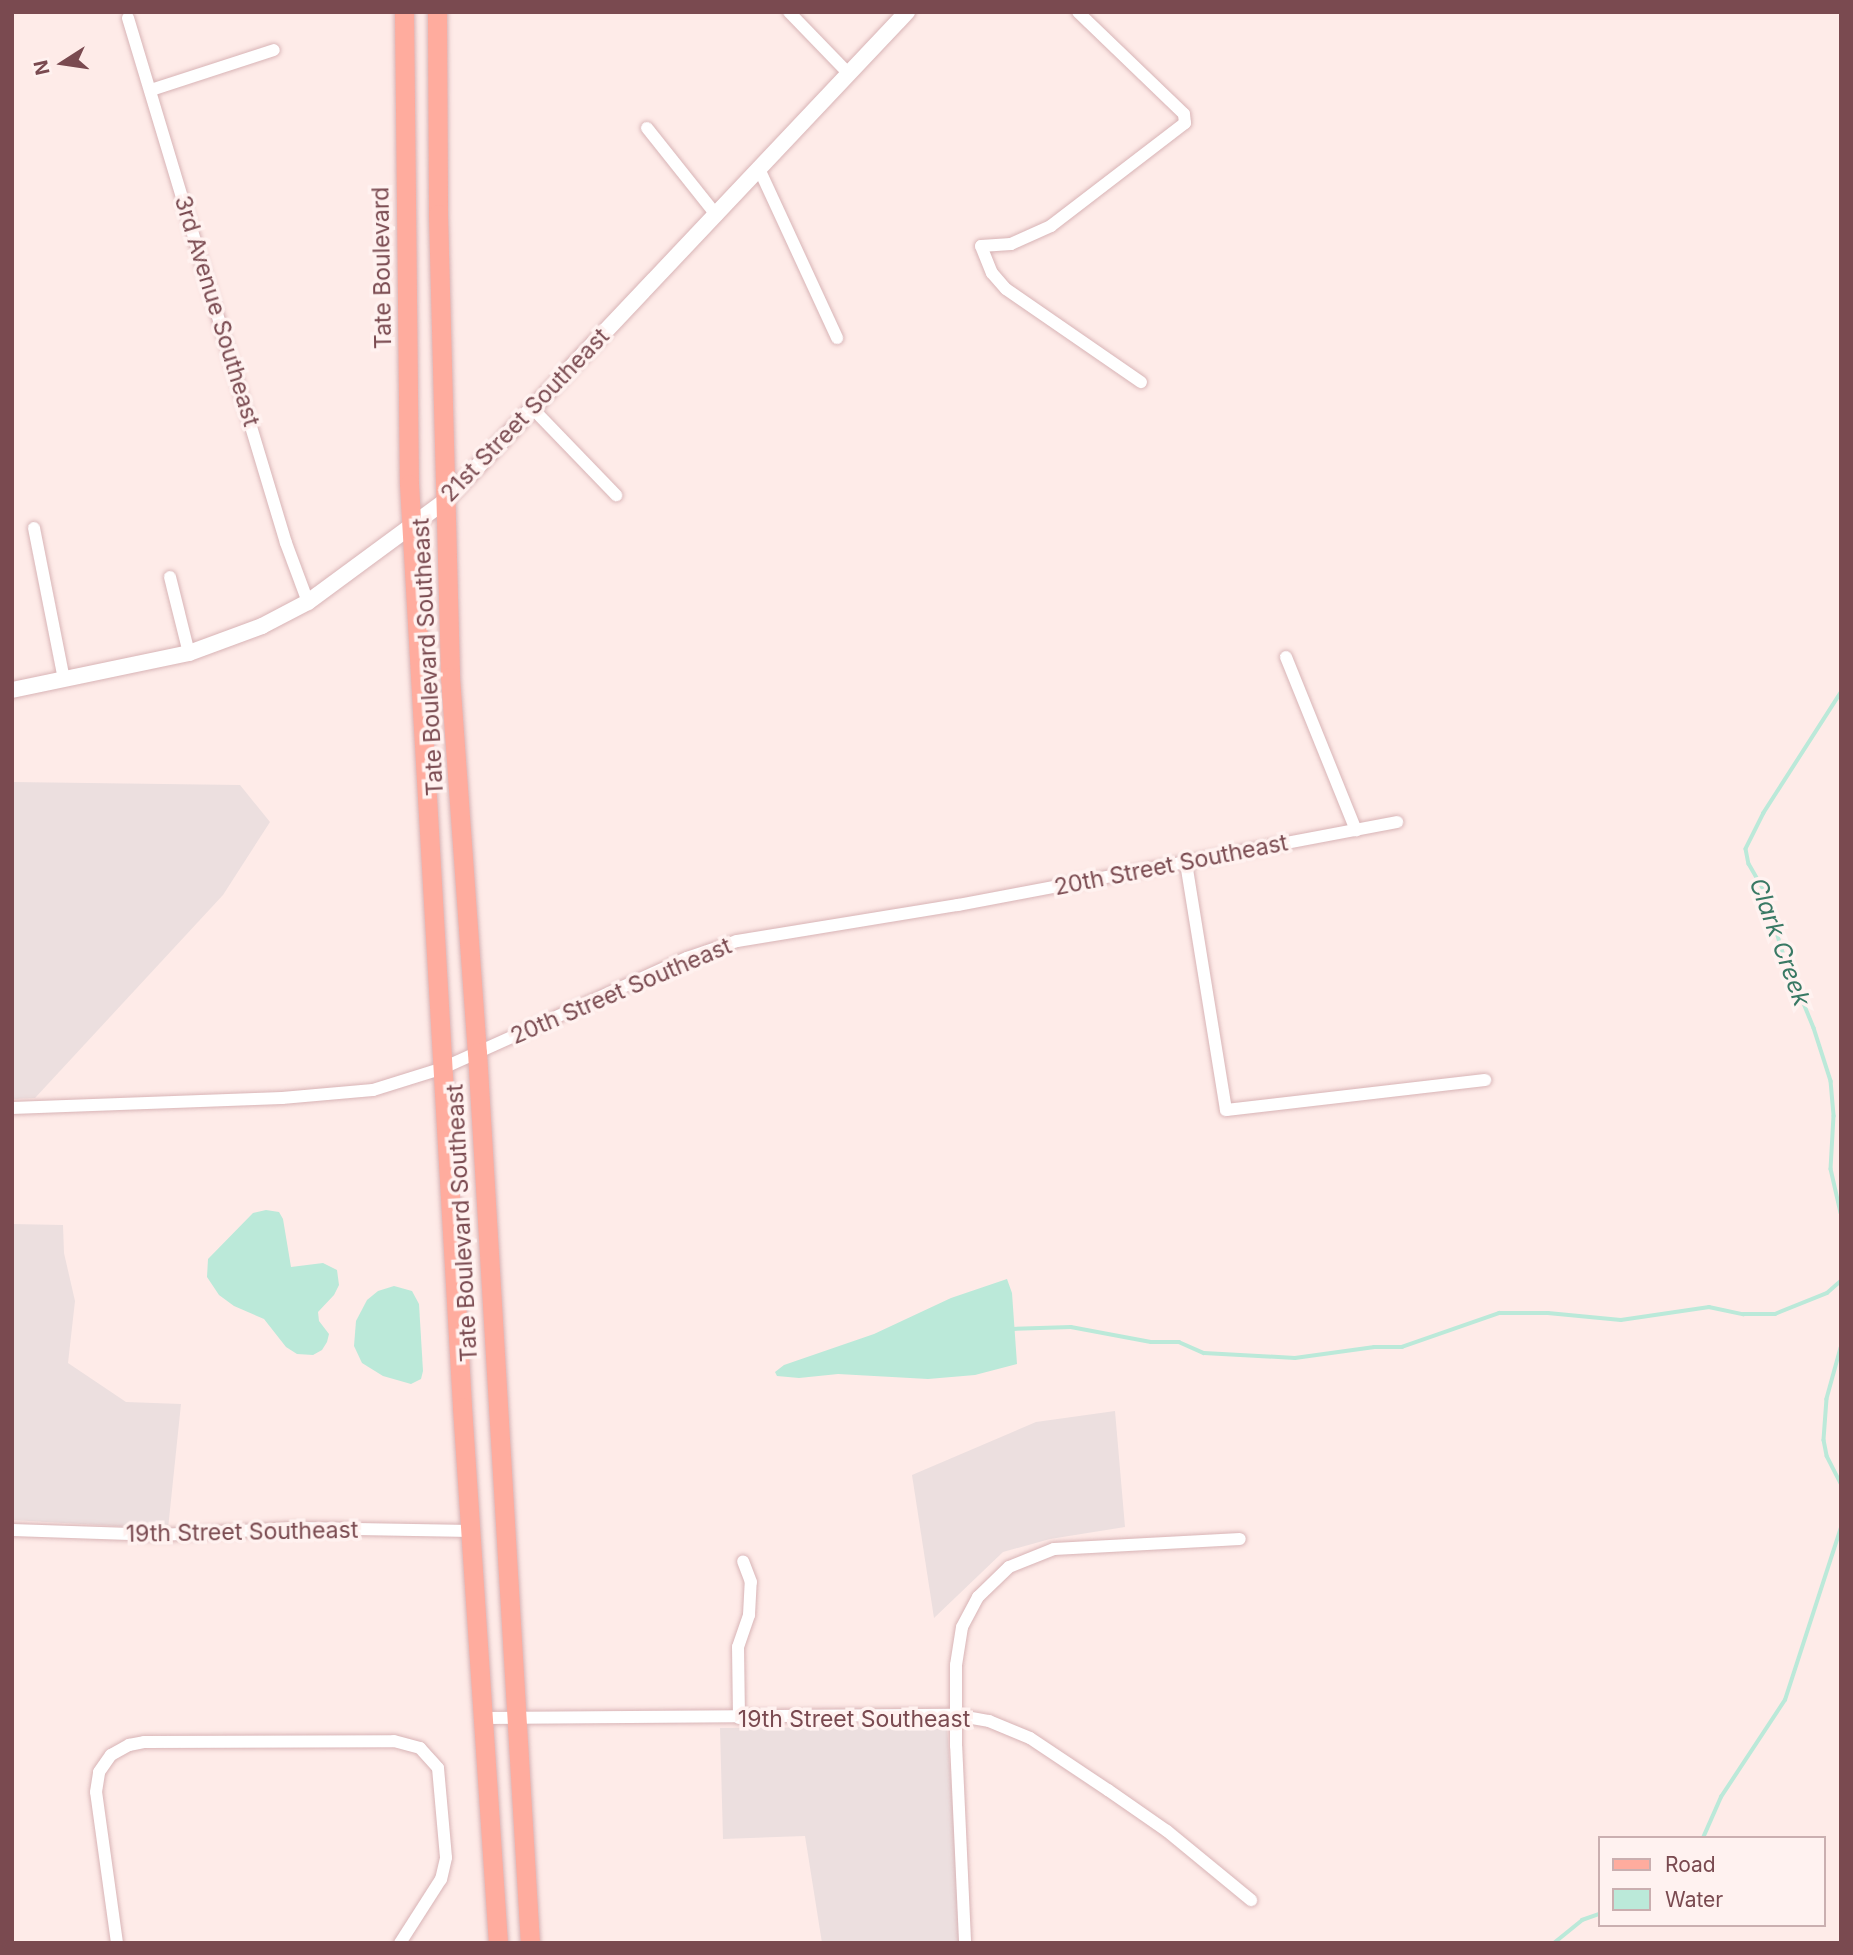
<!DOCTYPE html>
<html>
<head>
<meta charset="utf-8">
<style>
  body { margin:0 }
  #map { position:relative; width:1853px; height:1955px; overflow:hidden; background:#feebe8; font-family:Inter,sans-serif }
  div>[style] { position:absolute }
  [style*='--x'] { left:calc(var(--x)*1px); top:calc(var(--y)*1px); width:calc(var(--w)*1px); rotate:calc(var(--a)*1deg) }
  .industrial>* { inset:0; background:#ecdfdf }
  .water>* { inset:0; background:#bbe9d9 }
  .stream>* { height:3.5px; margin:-1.75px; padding:0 1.75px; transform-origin:1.75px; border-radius:1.75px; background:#bbe9d9 }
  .roads { filter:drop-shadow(0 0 2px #d8b4b6) drop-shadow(0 0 2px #d8b4b6) }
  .street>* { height:12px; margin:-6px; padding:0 6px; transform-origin:6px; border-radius:6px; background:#fff }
  .secondary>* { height:16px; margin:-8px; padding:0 8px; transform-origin:8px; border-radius:8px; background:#fff }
  .primary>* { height:19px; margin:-9.5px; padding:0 9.5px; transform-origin:9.5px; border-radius:9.5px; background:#ffac9e }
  span { translate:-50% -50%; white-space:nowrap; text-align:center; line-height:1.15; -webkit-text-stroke:7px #fff2f0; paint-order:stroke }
  .street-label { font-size:23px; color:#7a4a50 }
  .water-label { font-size:24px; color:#397964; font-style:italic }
  .frame { position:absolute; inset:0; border:14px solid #7a4a50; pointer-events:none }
  .legend { position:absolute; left:1598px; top:1836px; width:228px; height:91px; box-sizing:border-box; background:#fff2f0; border:2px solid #caafb0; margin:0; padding:9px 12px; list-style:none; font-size:21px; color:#7a4a50 }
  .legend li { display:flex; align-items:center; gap:14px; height:35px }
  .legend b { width:35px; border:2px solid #caafb0 }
  .north { position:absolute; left:28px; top:28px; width:70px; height:70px; -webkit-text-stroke:5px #fff2f0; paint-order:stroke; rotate:258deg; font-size:19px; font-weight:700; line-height:28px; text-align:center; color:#7a4a50 }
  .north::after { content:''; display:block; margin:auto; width:24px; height:32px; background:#7a4a50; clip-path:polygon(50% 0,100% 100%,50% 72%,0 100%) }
</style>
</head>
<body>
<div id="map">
  <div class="industrial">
    <div style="clip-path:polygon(12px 782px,240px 785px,270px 822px,223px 895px,35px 1098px,12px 1099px)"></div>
    <div style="clip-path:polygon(12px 1224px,63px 1225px,64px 1253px,75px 1301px,68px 1363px,126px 1402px,181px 1404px,168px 1529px,12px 1520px)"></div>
    <div style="clip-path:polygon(1115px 1411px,1125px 1527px,1050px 1539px,1003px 1552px,934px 1618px,912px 1475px,1036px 1422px)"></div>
    <div style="clip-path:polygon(947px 1726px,962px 1943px,822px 1943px,805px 1836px,723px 1839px,720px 1728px)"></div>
  </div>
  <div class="water">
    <div style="clip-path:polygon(266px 1210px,279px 1212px,283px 1219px,291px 1267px,323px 1263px,337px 1270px,339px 1285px,334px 1295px,318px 1312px,319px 1321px,329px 1334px,327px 1342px,322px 1350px,313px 1355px,297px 1354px,286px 1347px,264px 1319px,234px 1306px,219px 1295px,207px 1277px,208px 1259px,253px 1213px)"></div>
    <div style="clip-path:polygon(1007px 1279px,1012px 1293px,1017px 1364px,975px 1375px,928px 1379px,838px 1374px,799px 1378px,777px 1376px,775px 1372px,784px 1365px,874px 1334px,951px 1298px)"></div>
    <div style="clip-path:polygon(394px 1286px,412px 1291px,419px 1304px,423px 1371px,421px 1379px,411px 1384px,383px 1376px,362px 1363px,354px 1346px,356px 1321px,367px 1300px,378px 1291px)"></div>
  </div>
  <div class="stream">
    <div style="--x:1841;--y:693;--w:143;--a:122.7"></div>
    <div style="--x:1764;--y:813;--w:40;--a:116.6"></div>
    <div style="--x:1746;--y:849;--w:15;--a:79"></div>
    <div style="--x:1749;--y:864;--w:34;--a:60"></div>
    <div style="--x:1766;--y:893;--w:59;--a:74.3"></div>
    <div style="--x:1782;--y:950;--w:84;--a:67.7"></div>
    <div style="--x:1814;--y:1028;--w:56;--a:72.2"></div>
    <div style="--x:1831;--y:1081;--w:35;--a:85"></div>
    <div style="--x:1834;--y:1116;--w:53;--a:93.2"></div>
    <div style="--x:1831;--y:1169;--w:45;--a:77.2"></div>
    <div style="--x:1012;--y:1329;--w:59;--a:-1.9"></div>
    <div style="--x:1071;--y:1327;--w:81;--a:10.6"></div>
    <div style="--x:1151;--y:1342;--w:28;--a:0"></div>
    <div style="--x:1179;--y:1342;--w:27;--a:24"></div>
    <div style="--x:1204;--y:1353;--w:91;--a:3.1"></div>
    <div style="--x:1295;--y:1358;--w:80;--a:-7.9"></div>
    <div style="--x:1374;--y:1347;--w:28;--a:0"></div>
    <div style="--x:1402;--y:1347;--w:103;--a:-19.3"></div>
    <div style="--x:1499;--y:1313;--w:49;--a:0"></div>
    <div style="--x:1548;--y:1313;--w:73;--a:5.5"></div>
    <div style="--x:1621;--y:1320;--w:89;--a:-8.4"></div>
    <div style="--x:1709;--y:1307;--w:35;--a:12"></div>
    <div style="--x:1743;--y:1314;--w:32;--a:0"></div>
    <div style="--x:1775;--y:1314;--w:56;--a:-22"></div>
    <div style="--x:1827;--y:1293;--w:18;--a:-41"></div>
    <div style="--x:1841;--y:1348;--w:53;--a:105.4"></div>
    <div style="--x:1827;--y:1399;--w:41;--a:94.2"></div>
    <div style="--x:1824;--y:1440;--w:16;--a:79"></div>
    <div style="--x:1827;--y:1456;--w:31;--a:63"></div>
    <div style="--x:1703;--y:1838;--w:45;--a:-66.3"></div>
    <div style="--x:1721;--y:1797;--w:116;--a:-56.6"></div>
    <div style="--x:1785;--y:1700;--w:181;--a:-72"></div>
    <div style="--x:1554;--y:1943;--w:36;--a:-39"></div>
    <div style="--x:1582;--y:1920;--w:18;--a:-19"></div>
  </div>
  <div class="roads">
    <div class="street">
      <div style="--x:789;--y:12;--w:86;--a:45.9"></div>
      <div style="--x:1078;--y:12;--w:147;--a:43.9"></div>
      <div style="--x:1184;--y:114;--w:9;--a:84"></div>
      <div style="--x:1185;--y:123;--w:169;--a:142.5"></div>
      <div style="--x:1051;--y:226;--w:44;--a:155.8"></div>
      <div style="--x:1011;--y:244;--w:30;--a:176"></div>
      <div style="--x:981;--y:246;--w:29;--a:68"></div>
      <div style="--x:992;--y:273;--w:21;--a:49"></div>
      <div style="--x:1006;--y:289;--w:164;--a:34.6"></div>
      <div style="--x:128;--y:18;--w:548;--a:73.25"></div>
      <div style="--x:286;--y:543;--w:63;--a:69.6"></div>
      <div style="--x:151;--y:90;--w:129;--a:-18"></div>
      <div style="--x:647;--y:128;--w:112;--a:51.5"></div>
      <div style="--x:760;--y:171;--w:184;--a:65.2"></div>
      <div style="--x:533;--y:409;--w:120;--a:46"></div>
      <div style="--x:34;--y:528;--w:154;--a:78.8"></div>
      <div style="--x:170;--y:577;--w:78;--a:76"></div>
      <div style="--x:1286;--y:657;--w:187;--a:68"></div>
      <div style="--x:1186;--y:863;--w:250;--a:80.8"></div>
      <div style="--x:1226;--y:1110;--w:261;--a:-6.6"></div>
      <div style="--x:12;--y:1108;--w:270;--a:-2.1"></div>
      <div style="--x:282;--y:1098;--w:91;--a:-5"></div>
      <div style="--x:373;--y:1090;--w:73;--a:-17.4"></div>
      <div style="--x:443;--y:1068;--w:268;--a:-24.3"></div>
      <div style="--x:687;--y:958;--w:53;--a:-18.8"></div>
      <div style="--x:737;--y:941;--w:224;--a:-9.3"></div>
      <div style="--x:958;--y:905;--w:447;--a:-10.7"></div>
      <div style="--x:12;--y:1530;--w:148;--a:1.9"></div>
      <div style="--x:160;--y:1535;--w:138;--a:-2.9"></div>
      <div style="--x:298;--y:1528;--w:174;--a:1"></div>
      <div style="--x:484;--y:1718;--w:471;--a:-0.4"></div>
      <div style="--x:955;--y:1715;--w:35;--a:10"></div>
      <div style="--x:989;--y:1721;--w:44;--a:22.5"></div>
      <div style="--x:1030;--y:1738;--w:94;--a:33.7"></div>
      <div style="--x:1108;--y:1790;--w:72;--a:34.8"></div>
      <div style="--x:1167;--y:1831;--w:109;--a:39.4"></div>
      <div style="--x:739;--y:1718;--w:71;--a:-90.8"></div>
      <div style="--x:738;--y:1647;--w:34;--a:-71"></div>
      <div style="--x:749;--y:1615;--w:33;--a:-87"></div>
      <div style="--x:751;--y:1582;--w:22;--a:-111"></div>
      <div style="--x:965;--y:1941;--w:195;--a:-92.6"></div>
      <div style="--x:956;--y:1746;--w:81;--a:-90"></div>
      <div style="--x:956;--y:1665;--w:38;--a:-81"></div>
      <div style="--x:962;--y:1627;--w:34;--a:-62"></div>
      <div style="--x:978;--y:1597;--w:43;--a:-44.1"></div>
      <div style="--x:1009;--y:1567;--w:48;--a:-21.8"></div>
      <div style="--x:1054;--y:1549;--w:186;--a:-3.1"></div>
      <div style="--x:117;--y:1943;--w:152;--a:-97.9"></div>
      <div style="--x:96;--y:1792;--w:20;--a:-81"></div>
      <div style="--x:99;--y:1772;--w:21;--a:-55"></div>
      <div style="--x:111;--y:1755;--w:21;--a:-29"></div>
      <div style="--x:129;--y:1745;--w:15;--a:-11"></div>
      <div style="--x:144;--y:1742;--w:250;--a:-0.2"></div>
      <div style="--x:394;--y:1741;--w:27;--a:15"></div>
      <div style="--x:420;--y:1748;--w:27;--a:48"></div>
      <div style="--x:438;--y:1768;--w:90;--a:84.9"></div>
      <div style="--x:446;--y:1858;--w:22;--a:103"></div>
      <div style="--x:441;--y:1879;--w:76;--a:122.6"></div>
    </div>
    <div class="secondary">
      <div style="--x:12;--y:690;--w:181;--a:-11.8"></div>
      <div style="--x:189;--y:653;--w:78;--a:-20.3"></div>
      <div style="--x:262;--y:626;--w:52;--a:-27.6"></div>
      <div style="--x:308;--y:602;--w:170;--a:-36.4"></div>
      <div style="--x:445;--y:501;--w:673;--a:-46.63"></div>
    </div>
    <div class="primary">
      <div style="--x:404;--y:12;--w:472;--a:89.4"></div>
      <div style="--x:409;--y:484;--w:925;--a:86.71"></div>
      <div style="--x:462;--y:1407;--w:537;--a:86.16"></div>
      <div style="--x:437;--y:12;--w:202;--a:89.7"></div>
      <div style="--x:438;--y:214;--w:463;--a:88.5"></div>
      <div style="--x:450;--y:677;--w:376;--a:85.9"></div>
      <div style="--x:477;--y:1052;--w:893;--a:86.6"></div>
    </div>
  </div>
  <div class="street-label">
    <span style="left:382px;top:268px;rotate:-91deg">Tate Boulevard</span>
    <span style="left:217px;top:311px;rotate:73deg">3rd Avenue Southeast</span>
    <span style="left:525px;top:415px;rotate:-46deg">21st Street Southeast</span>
    <span style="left:428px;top:657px;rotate:-93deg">Tate Boulevard Southeast</span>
    <span style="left:1171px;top:865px;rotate:-11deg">20th Street Southeast</span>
    <span style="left:621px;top:991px;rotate:-23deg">20th Street Southeast</span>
    <span style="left:462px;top:1223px;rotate:-93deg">Tate Boulevard Southeast</span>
    <span style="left:242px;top:1532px;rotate:-1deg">19th Street Southeast</span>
    <span style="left:854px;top:1719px">19th Street Southeast</span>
  </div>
  <div class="water-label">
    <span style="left:1780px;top:942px;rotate:70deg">Clark Creek</span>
  </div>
  <div class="frame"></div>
  <ul class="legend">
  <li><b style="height:9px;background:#ffac9e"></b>Road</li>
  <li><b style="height:19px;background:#bbe9d9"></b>Water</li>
  </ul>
  <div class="north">N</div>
</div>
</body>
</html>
